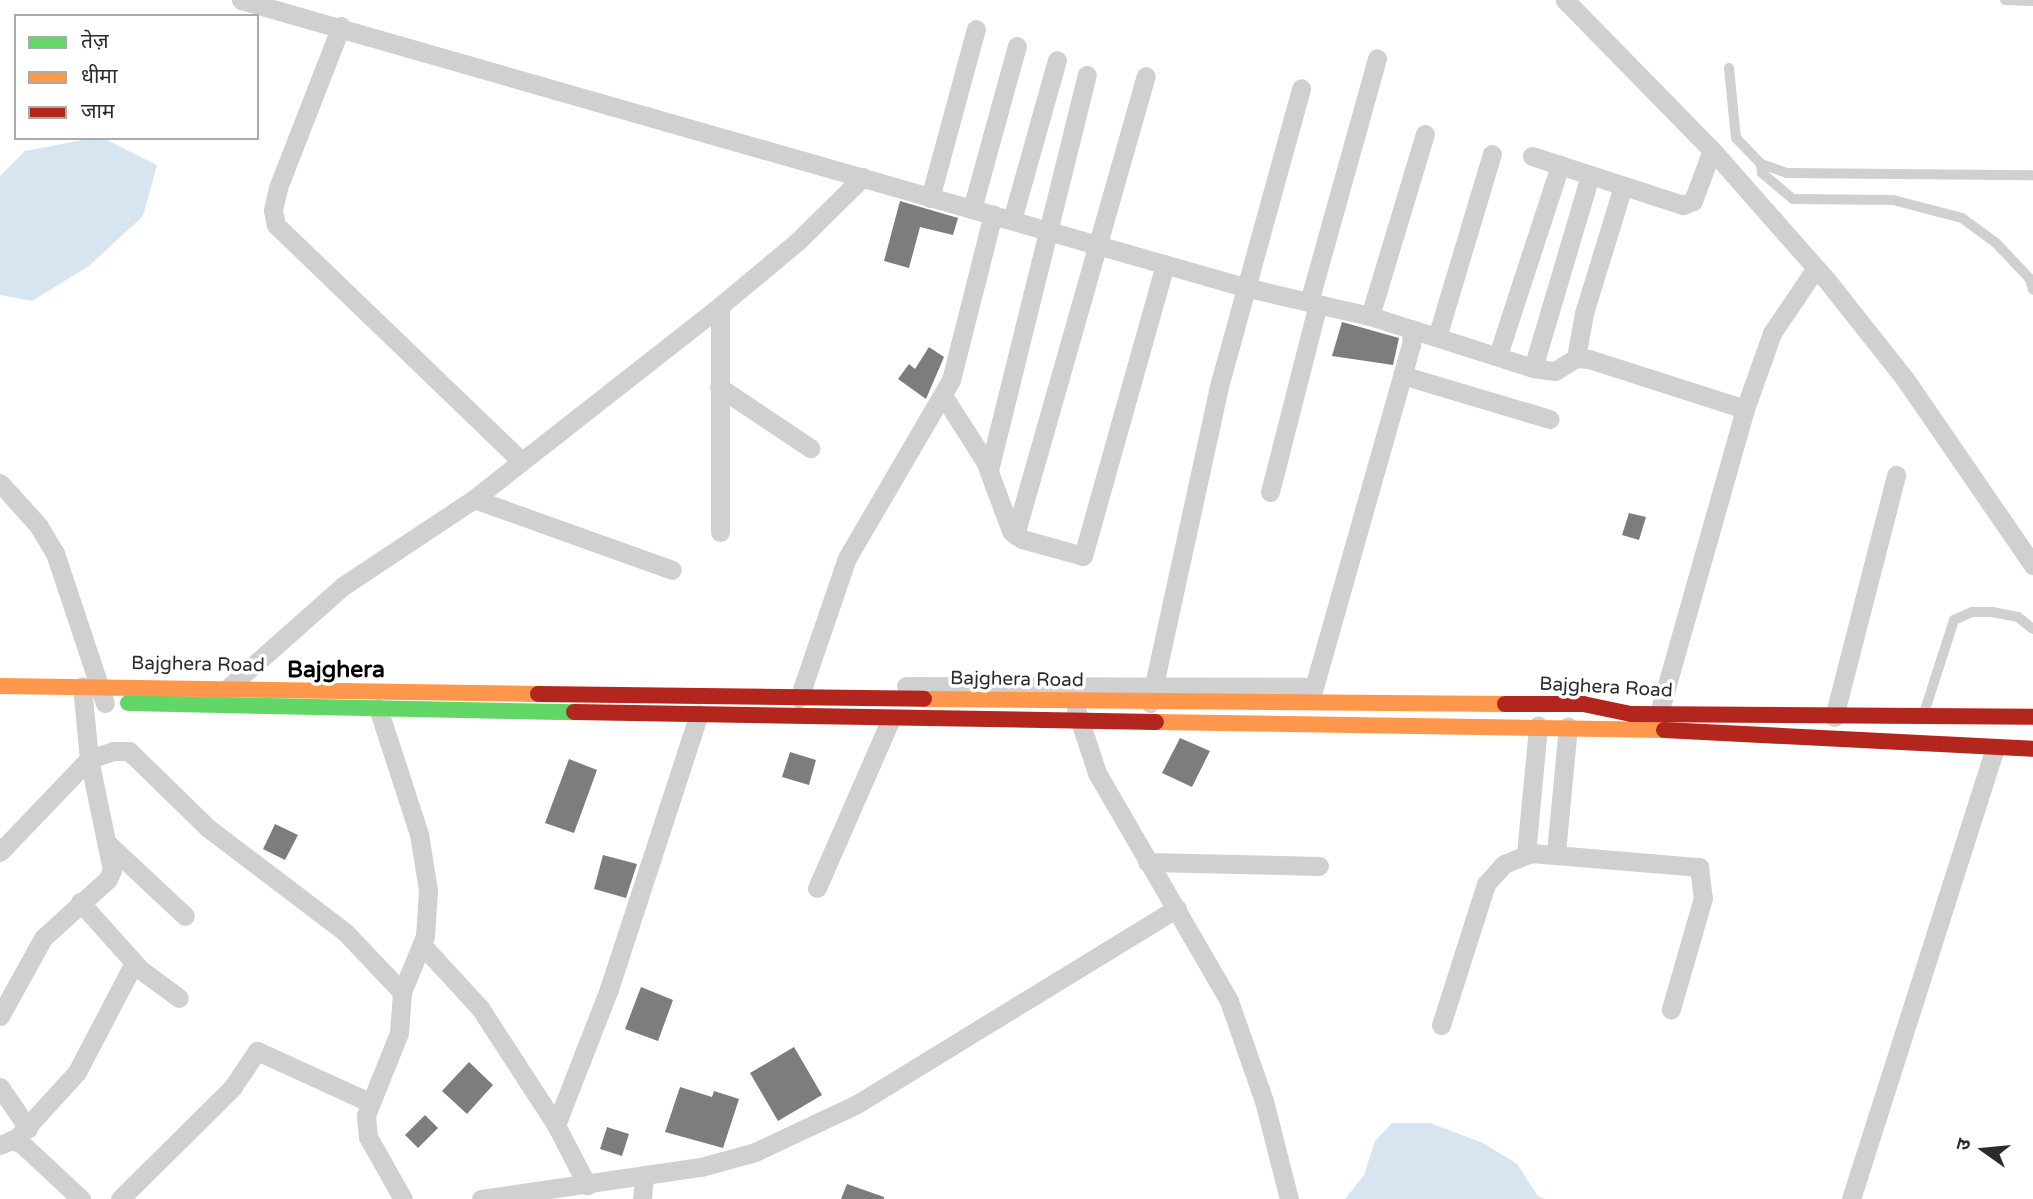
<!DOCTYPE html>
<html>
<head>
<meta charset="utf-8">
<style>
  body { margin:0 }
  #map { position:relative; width:2033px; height:1199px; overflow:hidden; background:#fff; font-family:"Varela Round","Noto Sans Devanagari",sans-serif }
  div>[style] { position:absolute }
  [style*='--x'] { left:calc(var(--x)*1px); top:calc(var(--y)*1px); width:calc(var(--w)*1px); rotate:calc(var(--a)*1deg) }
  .water>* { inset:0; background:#d6e5ef }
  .building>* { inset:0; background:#7d7d7d }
  .lane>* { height:10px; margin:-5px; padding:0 5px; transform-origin:5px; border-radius:5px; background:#d0d0d0 }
  .street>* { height:19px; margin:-9.5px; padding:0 9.5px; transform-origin:9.5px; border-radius:9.5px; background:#d0d0d0 }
  .fast>* { height:16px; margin:-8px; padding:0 8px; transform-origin:8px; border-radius:8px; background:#63d668 }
  .slow>* { height:16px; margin:-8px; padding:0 8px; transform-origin:8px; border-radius:8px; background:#ff974d }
  .jam>* { height:16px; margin:-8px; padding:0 8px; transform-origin:8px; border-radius:8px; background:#b3261e }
  span { translate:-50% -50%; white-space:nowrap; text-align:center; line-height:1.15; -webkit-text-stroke:7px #fff; paint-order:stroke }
  .street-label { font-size:19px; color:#2b2b2b }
  .quarter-label { font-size:23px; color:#000; font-weight:700 }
  .legend { position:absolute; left:14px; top:14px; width:245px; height:126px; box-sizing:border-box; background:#fff; border:2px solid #aaa; margin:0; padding:9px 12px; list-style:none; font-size:21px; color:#2b2b2b }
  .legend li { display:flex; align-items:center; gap:14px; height:35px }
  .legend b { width:35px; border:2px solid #aaa }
  .north { position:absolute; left:1949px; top:1115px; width:70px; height:70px; -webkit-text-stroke:5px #fff; paint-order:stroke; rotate:285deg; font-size:19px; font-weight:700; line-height:28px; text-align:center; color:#2b2b2b }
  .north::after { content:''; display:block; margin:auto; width:24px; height:32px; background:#2b2b2b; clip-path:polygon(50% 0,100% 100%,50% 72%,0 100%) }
</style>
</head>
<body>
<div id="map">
  <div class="water">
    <div style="clip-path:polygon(93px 138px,103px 138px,157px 165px,143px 216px,89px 266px,32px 301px,0 295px,0 176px,25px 151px)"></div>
    <div style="clip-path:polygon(1392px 1123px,1430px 1123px,1483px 1143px,1517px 1164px,1538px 1196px,1545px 1199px,1345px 1199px,1364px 1175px,1375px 1141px)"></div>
  </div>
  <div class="building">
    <div style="clip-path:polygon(900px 201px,958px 218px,953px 235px,920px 227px,909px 268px,884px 261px)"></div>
    <div style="clip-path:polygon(1342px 322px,1399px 338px,1393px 365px,1332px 356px)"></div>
    <div style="clip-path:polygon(929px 347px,944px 357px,926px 399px,898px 379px,909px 364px,915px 369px)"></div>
    <div style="clip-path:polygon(1629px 513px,1646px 517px,1639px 540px,1622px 535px)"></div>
    <div style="clip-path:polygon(1180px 738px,1210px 751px,1192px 787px,1162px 773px)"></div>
    <div style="clip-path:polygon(790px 752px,816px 760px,809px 785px,782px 777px)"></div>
    <div style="clip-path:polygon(569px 759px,597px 770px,574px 833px,545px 823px)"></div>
    <div style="clip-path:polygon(275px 824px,298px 835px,285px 860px,263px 849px)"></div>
    <div style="clip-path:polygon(603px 855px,637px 864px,626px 898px,594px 889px)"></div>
    <div style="clip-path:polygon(641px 987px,673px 1000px,658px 1041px,625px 1029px)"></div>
    <div style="clip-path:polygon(794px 1047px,822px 1095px,778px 1121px,750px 1073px)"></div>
    <div style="clip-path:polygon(469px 1062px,493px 1085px,467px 1114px,442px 1091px)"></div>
    <div style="clip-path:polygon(680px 1087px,712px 1097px,714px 1091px,739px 1099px,723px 1148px,665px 1132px)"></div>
    <div style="clip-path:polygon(425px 1115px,438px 1128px,418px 1148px,405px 1135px)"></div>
    <div style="clip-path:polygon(607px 1127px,629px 1134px,622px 1156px,600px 1149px)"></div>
    <div style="clip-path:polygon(847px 1184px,884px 1197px,884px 1199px,841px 1199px)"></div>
  </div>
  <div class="lane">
    <div style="--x:2005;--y:0;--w:28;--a:2"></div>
    <div style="--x:1729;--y:68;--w:70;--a:84.3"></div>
    <div style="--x:1736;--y:138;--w:36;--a:46"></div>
    <div style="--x:1761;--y:164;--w:28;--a:19"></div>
    <div style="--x:1787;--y:173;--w:246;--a:0.5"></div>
    <div style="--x:1761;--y:164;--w:9;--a:84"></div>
    <div style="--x:1762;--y:173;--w:40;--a:40"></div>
    <div style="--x:1793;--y:199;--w:100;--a:0.6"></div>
    <div style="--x:1893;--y:200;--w:71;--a:14.6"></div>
    <div style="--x:1962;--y:218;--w:42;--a:36.3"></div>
    <div style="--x:1996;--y:243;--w:50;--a:46.6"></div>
    <div style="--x:2030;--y:279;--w:11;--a:75"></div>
    <div style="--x:1924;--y:713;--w:98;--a:-72.1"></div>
    <div style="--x:1954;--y:620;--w:20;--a:-24"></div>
    <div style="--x:1972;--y:612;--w:20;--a:0"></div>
    <div style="--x:1992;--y:612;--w:26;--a:11"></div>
    <div style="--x:2018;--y:617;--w:19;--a:39"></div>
  </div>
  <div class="street">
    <div style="--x:241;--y:0;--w:1043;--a:15.97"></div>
    <div style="--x:1244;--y:287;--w:129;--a:13"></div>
    <div style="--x:1370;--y:316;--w:171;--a:17.7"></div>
    <div style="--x:1533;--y:368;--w:22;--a:8"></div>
    <div style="--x:1555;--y:371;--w:25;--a:-32"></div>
    <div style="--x:1576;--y:358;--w:13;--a:4"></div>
    <div style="--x:1589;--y:359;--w:164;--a:17.8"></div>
    <div style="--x:1565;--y:0;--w:210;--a:45.6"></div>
    <div style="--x:1712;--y:150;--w:171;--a:48.6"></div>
    <div style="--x:1825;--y:278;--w:129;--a:51.6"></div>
    <div style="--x:1905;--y:379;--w:226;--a:55.5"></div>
    <div style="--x:341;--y:26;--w:174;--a:111.3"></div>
    <div style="--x:278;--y:188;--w:23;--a:103"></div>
    <div style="--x:273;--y:210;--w:15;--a:79"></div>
    <div style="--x:276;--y:225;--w:340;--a:43.9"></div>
    <div style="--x:1532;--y:156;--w:159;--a:18"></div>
    <div style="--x:1683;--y:205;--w:11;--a:-22"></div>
    <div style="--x:1693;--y:201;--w:54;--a:-69.6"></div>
    <div style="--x:930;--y:198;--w:175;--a:-74.8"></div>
    <div style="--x:972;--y:209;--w:169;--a:-74.6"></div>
    <div style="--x:1012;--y:220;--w:166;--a:-74.3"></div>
    <div style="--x:1309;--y:302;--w:253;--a:-74.4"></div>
    <div style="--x:1370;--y:316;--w:190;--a:-73.2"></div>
    <div style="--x:1437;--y:337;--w:191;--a:-73.3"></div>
    <div style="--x:1498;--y:355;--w:200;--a:-71.9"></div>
    <div style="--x:1576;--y:358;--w:46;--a:-79.9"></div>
    <div style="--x:1584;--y:313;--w:133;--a:-72.9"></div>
    <div style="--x:1533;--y:368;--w:200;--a:-73.5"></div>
    <div style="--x:1402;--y:375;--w:154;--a:16.6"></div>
    <div style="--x:719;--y:387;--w:110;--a:33.8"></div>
    <div style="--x:944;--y:397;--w:76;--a:57.4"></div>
    <div style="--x:985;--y:461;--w:75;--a:69.6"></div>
    <div style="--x:1011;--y:531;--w:14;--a:36"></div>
    <div style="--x:1022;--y:539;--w:63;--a:15.6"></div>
    <div style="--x:1083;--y:556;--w:303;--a:-74.3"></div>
    <div style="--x:989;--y:470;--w:407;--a:-76.1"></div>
    <div style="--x:0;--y:483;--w:57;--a:47.9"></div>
    <div style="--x:38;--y:525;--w:33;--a:59"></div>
    <div style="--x:55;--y:553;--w:158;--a:71.6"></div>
    <div style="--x:1270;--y:492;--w:194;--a:-75.7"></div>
    <div style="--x:474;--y:499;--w:210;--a:19.7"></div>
    <div style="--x:720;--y:532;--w:226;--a:-90"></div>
    <div style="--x:1015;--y:535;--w:477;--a:-74.1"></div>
    <div style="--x:230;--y:686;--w:151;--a:-41.5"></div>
    <div style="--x:343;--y:586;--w:157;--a:-33.6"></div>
    <div style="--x:474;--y:499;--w:313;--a:-38.1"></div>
    <div style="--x:720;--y:306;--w:102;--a:-39.8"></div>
    <div style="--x:798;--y:241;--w:91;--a:-44.6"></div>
    <div style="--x:906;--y:686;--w:407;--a:0.1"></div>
    <div style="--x:799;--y:698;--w:148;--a:-71.1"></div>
    <div style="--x:847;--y:558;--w:206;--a:-59.7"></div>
    <div style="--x:951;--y:380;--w:171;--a:-75.8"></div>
    <div style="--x:1311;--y:698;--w:367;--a:-74.2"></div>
    <div style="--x:1411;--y:345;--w:16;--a:-86"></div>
    <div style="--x:1150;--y:703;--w:320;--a:-77.7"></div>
    <div style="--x:1218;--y:390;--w:313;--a:-74.6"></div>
    <div style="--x:378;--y:708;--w:133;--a:72"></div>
    <div style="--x:419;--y:834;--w:57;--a:80.9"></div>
    <div style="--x:428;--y:890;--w:46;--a:93.7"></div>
    <div style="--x:425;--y:936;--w:61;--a:112.3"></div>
    <div style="--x:1076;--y:709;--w:67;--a:71.8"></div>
    <div style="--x:1097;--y:773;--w:263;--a:59.9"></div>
    <div style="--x:1229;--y:1001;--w:106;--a:70.7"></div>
    <div style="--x:1264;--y:1101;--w:101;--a:75.7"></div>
    <div style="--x:1659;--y:713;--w:316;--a:-74.2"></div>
    <div style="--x:1745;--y:409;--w:81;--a:-70.4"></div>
    <div style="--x:1772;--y:333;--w:78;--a:-55.9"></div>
    <div style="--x:1834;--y:717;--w:250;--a:-75.6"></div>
    <div style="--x:106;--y:842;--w:108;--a:43.1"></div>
    <div style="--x:0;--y:852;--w:129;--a:-46.3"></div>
    <div style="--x:89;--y:759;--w:25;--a:-18"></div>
    <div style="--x:113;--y:751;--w:16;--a:0"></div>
    <div style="--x:129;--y:751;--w:110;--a:44.3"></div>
    <div style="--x:208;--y:828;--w:172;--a:37.2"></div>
    <div style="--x:345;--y:932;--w:83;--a:46.5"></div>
    <div style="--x:402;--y:992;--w:41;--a:94.2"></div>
    <div style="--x:399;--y:1033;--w:88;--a:111.9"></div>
    <div style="--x:366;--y:1115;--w:22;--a:85"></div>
    <div style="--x:368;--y:1137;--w:71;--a:60.6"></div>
    <div style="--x:1556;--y:853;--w:127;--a:-84.6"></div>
    <div style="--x:1526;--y:854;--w:129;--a:-84.6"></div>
    <div style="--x:1147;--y:862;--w:172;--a:1.3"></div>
    <div style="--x:817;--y:888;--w:184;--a:-66.4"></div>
    <div style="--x:80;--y:902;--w:91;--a:48.1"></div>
    <div style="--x:141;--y:970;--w:47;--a:36.4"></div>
    <div style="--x:422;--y:945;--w:86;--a:47.4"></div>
    <div style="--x:480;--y:1008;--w:140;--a:57"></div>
    <div style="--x:556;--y:1125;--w:68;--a:62.7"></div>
    <div style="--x:0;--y:1016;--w:89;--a:-61.1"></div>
    <div style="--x:43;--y:938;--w:88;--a:-42.2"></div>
    <div style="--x:108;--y:879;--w:10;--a:-66"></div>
    <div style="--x:112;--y:870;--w:113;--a:-101.7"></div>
    <div style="--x:89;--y:759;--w:73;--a:-95.5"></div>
    <div style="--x:1441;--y:1025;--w:148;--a:-72.3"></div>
    <div style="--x:1486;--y:884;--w:27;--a:-48"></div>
    <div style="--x:1504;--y:864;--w:29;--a:-22"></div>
    <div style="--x:1531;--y:853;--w:169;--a:4.8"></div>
    <div style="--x:1699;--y:867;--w:31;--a:83"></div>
    <div style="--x:1703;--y:898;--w:116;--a:106.1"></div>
    <div style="--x:0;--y:1087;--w:50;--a:55.7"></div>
    <div style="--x:556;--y:1125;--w:146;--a:-68.7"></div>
    <div style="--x:609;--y:989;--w:289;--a:-71.9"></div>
    <div style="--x:15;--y:1140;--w:92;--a:-47.6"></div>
    <div style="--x:77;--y:1072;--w:123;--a:-62.4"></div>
    <div style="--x:0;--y:1145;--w:13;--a:-23"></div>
    <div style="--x:12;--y:1140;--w:11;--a:22"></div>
    <div style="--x:22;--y:1144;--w:81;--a:43"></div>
    <div style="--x:120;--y:1199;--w:158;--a:-44.7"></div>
    <div style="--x:232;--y:1088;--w:45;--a:-56"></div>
    <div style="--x:257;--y:1051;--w:123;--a:24.5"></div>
    <div style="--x:481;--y:1199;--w:222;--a:-8.3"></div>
    <div style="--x:701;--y:1167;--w:56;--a:-15.5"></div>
    <div style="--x:755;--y:1152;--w:113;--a:-25.2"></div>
    <div style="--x:857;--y:1104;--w:375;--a:-31.5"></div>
    <div style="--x:642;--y:1199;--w:22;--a:-85"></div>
    <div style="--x:1851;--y:1199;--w:472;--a:-72.3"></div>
  </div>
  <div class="fast">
    <div style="--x:128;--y:703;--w:446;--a:1.2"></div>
  </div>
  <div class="slow">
    <div style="--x:0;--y:686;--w:538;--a:0.85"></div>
    <div style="--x:924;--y:699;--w:581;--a:0.49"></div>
    <div style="--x:1156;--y:722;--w:508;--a:0.9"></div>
  </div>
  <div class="jam">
    <div style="--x:538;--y:694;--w:386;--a:0.7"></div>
    <div style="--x:1505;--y:704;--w:78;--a:0"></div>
    <div style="--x:1583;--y:704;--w:49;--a:11.8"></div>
    <div style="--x:1631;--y:714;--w:402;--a:0.4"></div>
    <div style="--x:574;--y:712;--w:582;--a:0.98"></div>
    <div style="--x:1664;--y:730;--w:369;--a:2.9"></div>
  </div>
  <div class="street-label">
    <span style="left:198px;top:665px;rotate:1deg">Bajghera Road</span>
    <span style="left:1017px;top:680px;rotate:1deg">Bajghera Road</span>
    <span style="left:1606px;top:688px;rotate:3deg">Bajghera Road</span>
  </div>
  <div class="quarter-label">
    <span style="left:336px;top:670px">Bajghera</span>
  </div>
  <ul class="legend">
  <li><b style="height:9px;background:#63d668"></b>तेज़</li>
  <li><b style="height:9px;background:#ff974d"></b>धीमा</li>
  <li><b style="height:9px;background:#b3261e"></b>जाम</li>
  </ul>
  <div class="north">उ</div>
</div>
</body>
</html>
